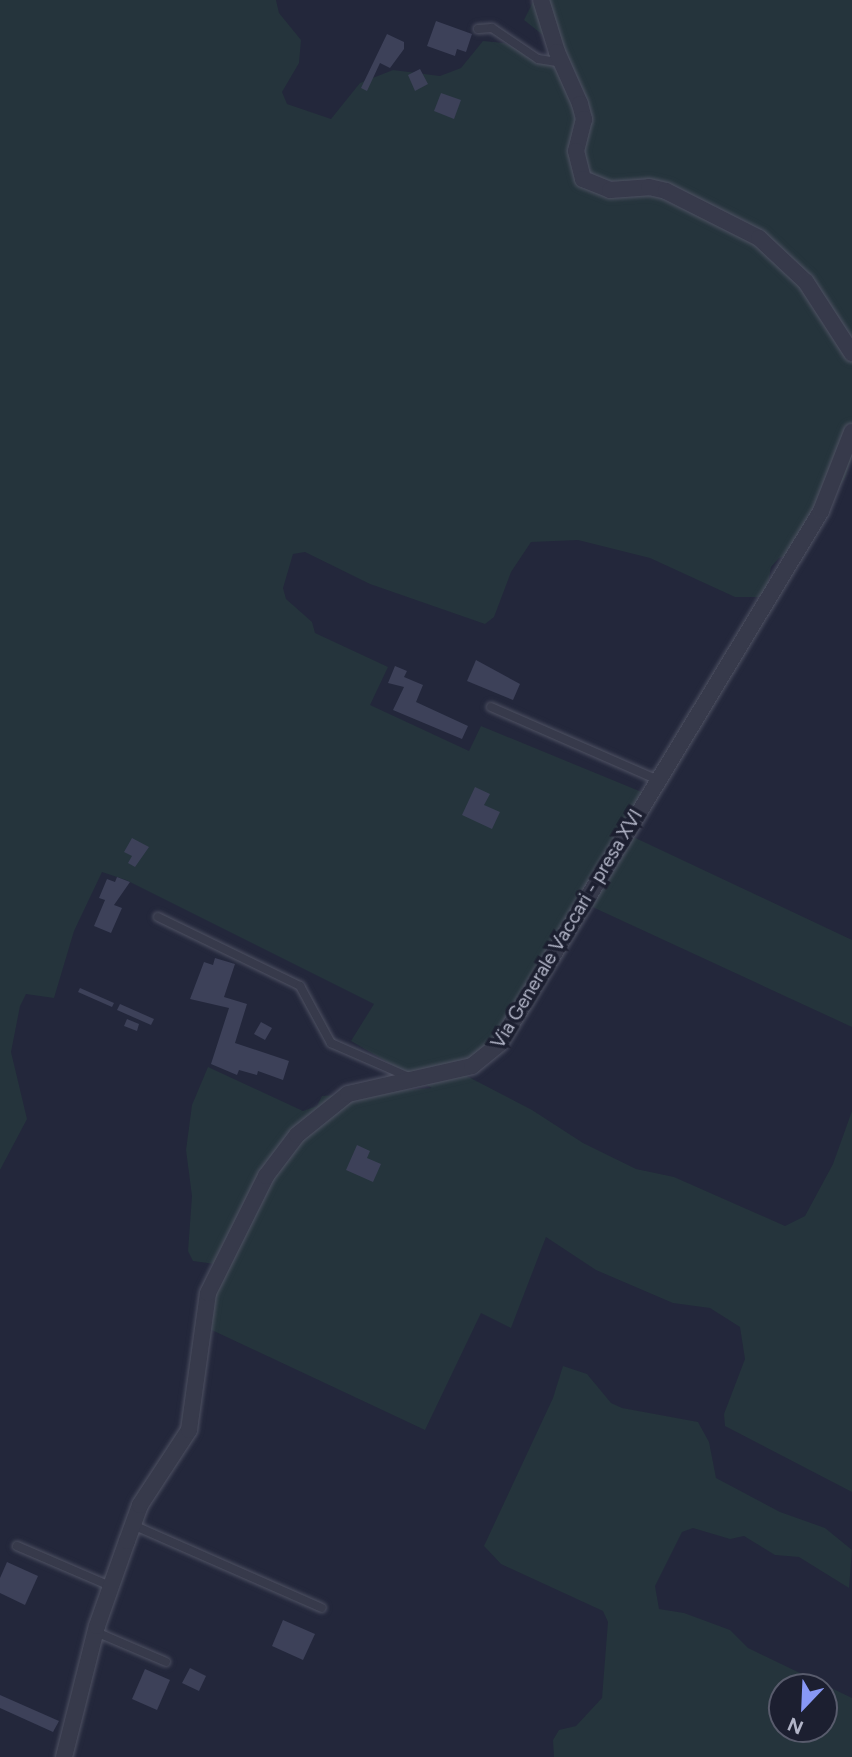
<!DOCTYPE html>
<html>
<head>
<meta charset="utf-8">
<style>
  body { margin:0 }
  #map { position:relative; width:852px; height:1757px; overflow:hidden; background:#23273b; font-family:Figtree,sans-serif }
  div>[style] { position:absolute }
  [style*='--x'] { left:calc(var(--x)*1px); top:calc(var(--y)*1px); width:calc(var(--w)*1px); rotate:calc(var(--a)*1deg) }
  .green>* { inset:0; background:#25343c }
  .building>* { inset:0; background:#3d4159 }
  .roads { filter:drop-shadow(0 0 2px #4f5263) drop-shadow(0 0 2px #4f5263) }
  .lane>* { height:8px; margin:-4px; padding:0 4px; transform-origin:4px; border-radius:4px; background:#373a4b }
  .street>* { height:16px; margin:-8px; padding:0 8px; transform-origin:8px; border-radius:8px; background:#373a4b }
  span { translate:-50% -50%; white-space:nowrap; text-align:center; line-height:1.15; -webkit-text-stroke:7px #1c1f30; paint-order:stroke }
  .street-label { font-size:19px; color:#b2b5c7 }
  .north { position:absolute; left:768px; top:1673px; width:70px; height:70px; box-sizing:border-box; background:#1c1f30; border:2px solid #585b6c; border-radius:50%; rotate:203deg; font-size:19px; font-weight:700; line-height:28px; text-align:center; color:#b2b5c7 }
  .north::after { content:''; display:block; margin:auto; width:24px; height:32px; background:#8898f6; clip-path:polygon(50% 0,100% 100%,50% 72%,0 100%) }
</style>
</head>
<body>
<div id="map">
  <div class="green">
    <div style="clip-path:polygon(0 0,276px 0,279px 13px,301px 40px,299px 63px,282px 92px,287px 104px,331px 119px,360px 83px,393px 70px,440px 76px,461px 68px,483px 41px,504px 43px,551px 65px,558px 47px,524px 20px,534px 0,852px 0,852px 456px,845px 478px,790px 555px,779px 558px,771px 567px,767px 589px,759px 597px,735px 597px,650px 558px,578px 540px,531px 542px,511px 572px,494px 617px,485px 624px,370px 584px,305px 552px,293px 554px,283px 588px,286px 599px,312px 622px,315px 633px,388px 667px,370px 705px,469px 751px,481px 726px,649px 795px,627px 834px,852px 940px,852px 1027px,586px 904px,499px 1051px,457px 1071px,532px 1110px,583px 1143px,636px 1169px,674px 1177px,785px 1226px,805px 1216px,833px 1164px,852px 1111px,852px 1492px,725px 1426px,724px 1414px,745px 1359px,740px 1327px,710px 1308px,673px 1303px,596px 1270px,546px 1237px,511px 1328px,481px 1313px,425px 1430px,199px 1324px,215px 1264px,193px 1261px,188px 1251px,192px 1196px,186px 1150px,192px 1105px,208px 1067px,303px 1111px,317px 1106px,322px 1096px,432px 1088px,351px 1041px,374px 1004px,126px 880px,102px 872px,74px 931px,54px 998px,26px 994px,20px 1006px,11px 1052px,27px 1119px,0 1170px)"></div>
    <div style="clip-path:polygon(evenodd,563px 1366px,587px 1374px,611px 1403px,622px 1408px,698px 1422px,709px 1442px,716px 1478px,780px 1512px,825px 1528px,852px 1550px,849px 1588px,799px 1557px,775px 1555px,744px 1536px,730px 1539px,693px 1528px,682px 1532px,655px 1586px,659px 1609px,684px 1613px,730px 1630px,748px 1648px,852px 1698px,852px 1757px,554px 1757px,553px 1740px,559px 1730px,576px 1726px,602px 1698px,608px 1622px,603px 1611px,501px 1564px,484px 1546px,553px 1398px,563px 1366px,782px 1687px,824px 1687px,824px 1729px,782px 1729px,782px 1687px)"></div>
  </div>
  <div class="building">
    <div style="clip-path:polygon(436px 21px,472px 34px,466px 52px,457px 49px,455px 56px,427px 46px)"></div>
    <div style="clip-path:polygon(387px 34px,404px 42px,404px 49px,390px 68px,380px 63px,367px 91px,361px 88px)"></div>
    <div style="clip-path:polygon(420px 69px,428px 84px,415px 91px,408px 75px)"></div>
    <div style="clip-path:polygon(441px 93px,461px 100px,454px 119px,434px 111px)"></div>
    <div style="clip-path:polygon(476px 660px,520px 684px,513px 700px,467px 681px)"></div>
    <div style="clip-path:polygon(395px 666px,407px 671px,404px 677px,423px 685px,416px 702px,468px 726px,462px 739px,393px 710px,404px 687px,388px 683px)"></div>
    <div style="clip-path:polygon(475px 787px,490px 794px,484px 805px,500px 812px,492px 829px,462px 815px)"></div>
    <div style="clip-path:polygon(132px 838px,149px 847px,135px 867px,128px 863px,132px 856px,124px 852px)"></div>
    <div style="clip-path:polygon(117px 877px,130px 882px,114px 905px,122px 908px,111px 933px,94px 926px,105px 900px,99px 898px,107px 879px,115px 882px)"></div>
    <div style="clip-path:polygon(215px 958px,235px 964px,224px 997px,247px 1004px,235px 1043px,289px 1061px,283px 1080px,258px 1071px,257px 1075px,239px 1070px,237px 1075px,211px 1064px,229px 1008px,190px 999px,204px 962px,213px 965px)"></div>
    <div style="clip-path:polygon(80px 988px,114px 1003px,112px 1007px,78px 992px)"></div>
    <div style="clip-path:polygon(120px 1004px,154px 1019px,151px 1025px,117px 1010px)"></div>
    <div style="clip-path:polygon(127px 1019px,139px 1024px,137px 1031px,124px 1026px)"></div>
    <div style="clip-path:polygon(261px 1022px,272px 1028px,265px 1040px,254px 1034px)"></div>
    <div style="clip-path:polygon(357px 1145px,370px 1151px,367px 1158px,381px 1164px,373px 1182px,346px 1170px)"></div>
    <div style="clip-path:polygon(7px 1562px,38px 1576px,25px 1605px,0 1593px,0 1578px)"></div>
    <div style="clip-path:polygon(283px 1620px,315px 1634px,303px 1660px,272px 1646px)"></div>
    <div style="clip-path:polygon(190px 1668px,206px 1676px,199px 1691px,182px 1683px)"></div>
    <div style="clip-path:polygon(145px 1669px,170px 1680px,157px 1710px,132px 1699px)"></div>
    <div style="clip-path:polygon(0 1695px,59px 1721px,53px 1732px,0 1708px)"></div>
  </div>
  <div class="roads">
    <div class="lane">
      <div style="--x:478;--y:29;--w:14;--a:-4"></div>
      <div style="--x:492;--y:28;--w:55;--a:34"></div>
      <div style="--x:538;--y:59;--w:24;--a:9"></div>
      <div style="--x:491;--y:707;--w:182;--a:23.6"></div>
      <div style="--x:158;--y:917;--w:158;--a:25.9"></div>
      <div style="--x:300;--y:986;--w:65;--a:61.5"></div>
      <div style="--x:331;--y:1043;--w:87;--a:23.6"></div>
      <div style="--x:133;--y:1525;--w:206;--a:23.7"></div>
      <div style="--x:17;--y:1546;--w:101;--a:23.3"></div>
      <div style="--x:96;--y:1632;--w:76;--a:23.2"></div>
    </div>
    <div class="street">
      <div style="--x:541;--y:0;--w:54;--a:72.9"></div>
      <div style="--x:557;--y:52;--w:57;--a:66.1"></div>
      <div style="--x:580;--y:104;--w:16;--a:75"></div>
      <div style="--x:584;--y:119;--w:33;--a:104"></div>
      <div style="--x:576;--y:151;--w:29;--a:76"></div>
      <div style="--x:583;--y:179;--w:29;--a:22"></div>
      <div style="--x:610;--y:190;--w:39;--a:-4"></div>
      <div style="--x:649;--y:187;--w:17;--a:13"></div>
      <div style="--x:666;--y:191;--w:104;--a:26.8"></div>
      <div style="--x:759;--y:238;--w:64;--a:43.1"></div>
      <div style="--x:806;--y:282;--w:85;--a:57.1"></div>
      <div style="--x:64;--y:1757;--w:135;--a:-75.9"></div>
      <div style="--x:97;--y:1626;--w:90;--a:-70.6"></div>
      <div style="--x:127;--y:1541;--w:38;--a:-70"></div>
      <div style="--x:140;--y:1505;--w:90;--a:-56.8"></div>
      <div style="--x:189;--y:1430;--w:138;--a:-82.1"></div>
      <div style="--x:208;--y:1293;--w:131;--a:-63.6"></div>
      <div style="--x:266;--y:1176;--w:51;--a:-52.9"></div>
      <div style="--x:297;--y:1135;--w:65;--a:-38.8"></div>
      <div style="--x:348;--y:1094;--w:127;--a:-12.7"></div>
      <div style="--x:472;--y:1066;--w:36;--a:-39"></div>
      <div style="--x:500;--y:1043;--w:621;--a:-58.89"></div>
      <div style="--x:821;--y:511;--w:85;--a:-68.6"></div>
    </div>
  </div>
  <div class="street-label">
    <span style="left:567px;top:929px;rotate:-59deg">Via Generale Vaccari - presa XVI</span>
  </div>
  <div class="north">N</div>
</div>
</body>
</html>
